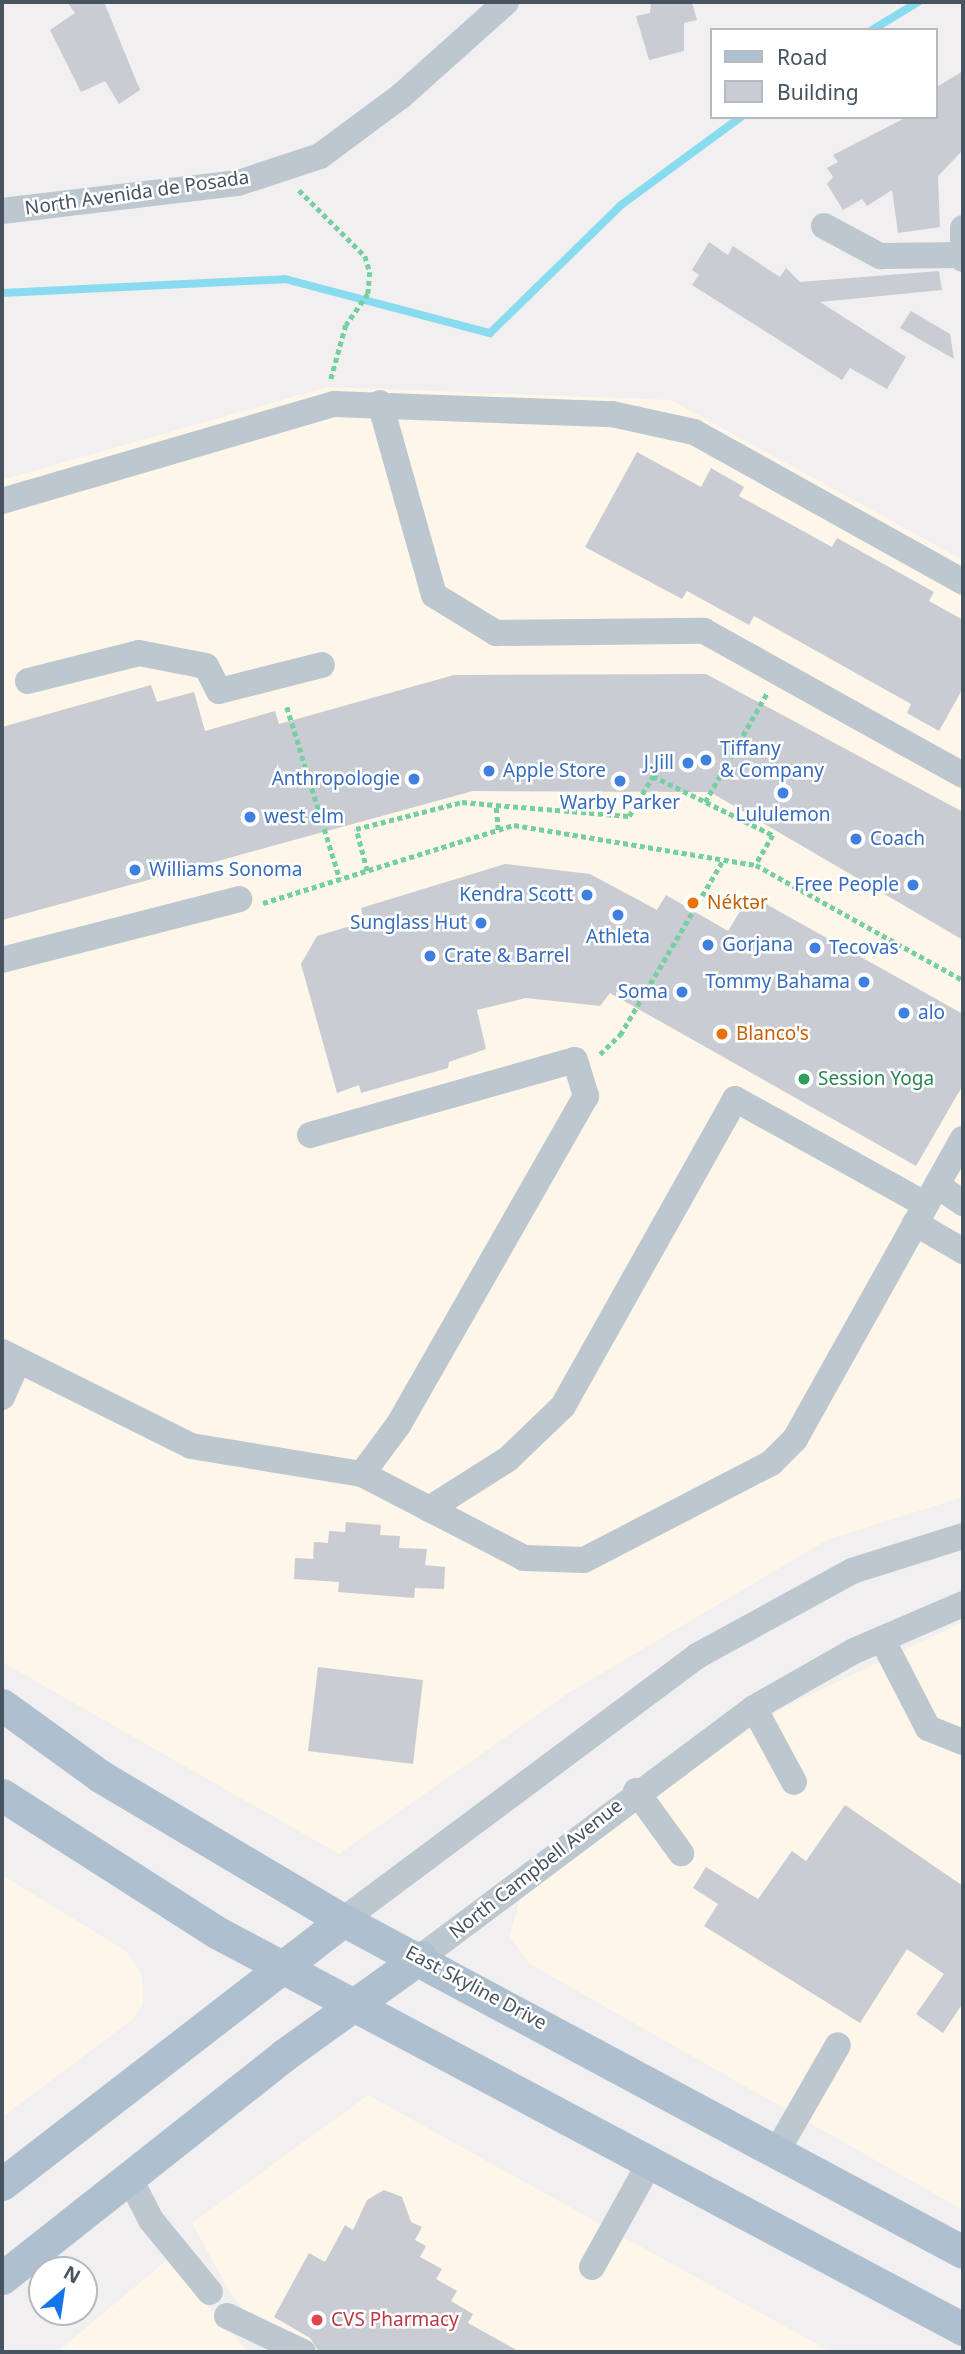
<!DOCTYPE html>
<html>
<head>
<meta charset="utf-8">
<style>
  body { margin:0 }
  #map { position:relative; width:965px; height:2354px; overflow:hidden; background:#f2eff0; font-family:"Noto Sans",sans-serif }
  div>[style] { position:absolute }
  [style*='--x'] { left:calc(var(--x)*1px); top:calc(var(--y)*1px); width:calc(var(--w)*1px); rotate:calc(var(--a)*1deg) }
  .commercial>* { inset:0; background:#fdf6e9 }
  .stream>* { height:8px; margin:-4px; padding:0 4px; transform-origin:4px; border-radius:4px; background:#89dcef }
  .building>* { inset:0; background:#c9ccd2 }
  .path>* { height:4.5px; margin-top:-2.25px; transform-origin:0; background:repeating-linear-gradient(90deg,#74d0a0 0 5px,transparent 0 8.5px) }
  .minor>* { height:26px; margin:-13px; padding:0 13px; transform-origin:13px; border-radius:13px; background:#bdc7cf }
  .major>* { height:33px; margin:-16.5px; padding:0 16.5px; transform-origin:16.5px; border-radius:16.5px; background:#aec0cf }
  .dots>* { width:19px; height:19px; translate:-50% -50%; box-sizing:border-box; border:4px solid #fff; border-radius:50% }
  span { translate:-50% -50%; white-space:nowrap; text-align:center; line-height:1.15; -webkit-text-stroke:5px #fff; paint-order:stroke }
  .street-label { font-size:19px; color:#47535e }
  .shop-label { font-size:19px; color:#366cbe }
  .left { translate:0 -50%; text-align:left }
  .right { translate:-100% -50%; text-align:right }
  .food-label { font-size:19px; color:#c56008 }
  .leisure-label { font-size:19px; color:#27864d }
  .health-label { font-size:19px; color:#be3a42 }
  .frame { position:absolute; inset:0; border:4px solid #47535e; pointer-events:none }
  .legend { position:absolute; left:710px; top:28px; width:228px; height:91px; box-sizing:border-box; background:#fff; border:2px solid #b5babf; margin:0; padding:9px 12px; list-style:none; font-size:21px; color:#47535e }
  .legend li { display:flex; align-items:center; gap:14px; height:35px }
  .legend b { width:35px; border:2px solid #b5babf }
  .north { position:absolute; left:28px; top:2256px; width:70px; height:70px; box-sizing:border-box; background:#fff; border:2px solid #b5babf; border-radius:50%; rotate:29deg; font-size:19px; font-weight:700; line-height:28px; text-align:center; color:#47535e }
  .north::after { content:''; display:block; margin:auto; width:24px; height:32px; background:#1375e8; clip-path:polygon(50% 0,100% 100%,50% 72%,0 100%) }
</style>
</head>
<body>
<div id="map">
  <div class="commercial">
    <div style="clip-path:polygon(327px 387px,671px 400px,963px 560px,963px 1497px,827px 1540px,567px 1694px,339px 1854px,2px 1662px,2px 480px)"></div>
    <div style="clip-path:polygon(963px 1622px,963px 2210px,530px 1964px,509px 1937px,520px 1899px,704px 1759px,787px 1706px)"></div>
    <div style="clip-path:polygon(2px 1875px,126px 1951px,142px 1975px,143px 2004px,133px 2019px,2px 2117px)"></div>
    <div style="clip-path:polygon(368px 2095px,618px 2234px,831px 2352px,278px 2352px,231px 2294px,192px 2223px)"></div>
    <div style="clip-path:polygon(167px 2260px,248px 2352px,57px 2352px)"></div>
  </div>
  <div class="stream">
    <div style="--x:872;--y:30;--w:54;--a:-31.3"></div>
    <div style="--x:2;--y:293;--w:283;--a:-2.8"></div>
    <div style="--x:285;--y:279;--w:212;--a:14.8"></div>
    <div style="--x:490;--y:333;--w:183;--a:-44.3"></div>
    <div style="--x:621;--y:205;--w:149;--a:-36.3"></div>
  </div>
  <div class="building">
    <div style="clip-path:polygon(67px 2px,104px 2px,140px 90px,119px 104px,105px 81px,81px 92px,50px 30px,75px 13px)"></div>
    <div style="clip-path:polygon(651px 2px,692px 2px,697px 20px,684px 23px,684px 51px,649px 60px,636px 16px,650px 13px)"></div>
    <div style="clip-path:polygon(963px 71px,963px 150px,938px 176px,940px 227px,898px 233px,892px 190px,867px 206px,862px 199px,843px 210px,827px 184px,833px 177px,827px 168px,838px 162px,833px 155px,907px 117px,935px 117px,935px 88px)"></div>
    <div style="clip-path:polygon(709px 242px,728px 255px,733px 246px,780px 277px,786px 268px,800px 282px,939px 271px,942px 290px,820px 302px,906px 357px,887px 389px,850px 368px,842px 380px,692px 285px,699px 275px,692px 270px)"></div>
    <div style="clip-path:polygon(911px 311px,950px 334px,954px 359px,900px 328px)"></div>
    <div style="clip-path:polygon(637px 452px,701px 487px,711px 468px,744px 487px,739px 496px,832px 547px,837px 538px,934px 592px,929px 601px,963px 620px,963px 688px,939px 731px,907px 713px,911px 704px,754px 616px,749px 625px,687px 591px,682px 599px,585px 547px)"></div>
    <div style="clip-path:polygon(706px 674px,963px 812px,963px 940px,710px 792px,473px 791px,2px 920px,2px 727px,151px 685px,157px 702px,194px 692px,205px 731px,275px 711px,279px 724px,454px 675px)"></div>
    <div style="clip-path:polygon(505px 864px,590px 874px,657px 910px,666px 895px,728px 931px,750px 895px,963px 1014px,963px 1085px,916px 1166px,610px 993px,600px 1006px,526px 998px,477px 1010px,486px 1049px,449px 1062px,448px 1068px,361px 1093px,359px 1085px,337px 1093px,301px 964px,317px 936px,364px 922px,361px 908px)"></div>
    <div style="clip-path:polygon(346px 1522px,381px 1525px,380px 1535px,400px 1536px,399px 1548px,427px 1549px,425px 1565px,445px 1567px,444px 1589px,415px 1588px,414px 1598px,338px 1592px,339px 1582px,294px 1579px,295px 1558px,313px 1559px,314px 1542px,328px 1543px,329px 1531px,345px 1532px)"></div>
    <div style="clip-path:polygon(318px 1667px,423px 1680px,413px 1764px,308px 1751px)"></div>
    <div style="clip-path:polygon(845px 1805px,963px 1886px,963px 2003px,943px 2033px,916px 2014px,944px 1974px,907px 1949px,860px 2023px,704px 1926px,718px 1904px,693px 1888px,706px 1867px,758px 1899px,792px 1851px,806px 1861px)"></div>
    <div style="clip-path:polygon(384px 2190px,402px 2197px,411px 2222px,422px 2227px,415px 2240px,426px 2246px,420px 2257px,442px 2269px,436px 2279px,457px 2291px,451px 2301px,473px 2314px,468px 2323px,520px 2352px,319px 2352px,310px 2338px,274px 2317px,309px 2253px,325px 2262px,345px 2225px,353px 2230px,367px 2200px)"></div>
  </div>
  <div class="path">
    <div style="--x:299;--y:190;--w:93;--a:45"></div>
    <div style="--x:365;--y:256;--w:17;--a:73"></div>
    <div style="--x:370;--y:272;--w:22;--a:95"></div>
    <div style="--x:368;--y:294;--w:38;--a:125"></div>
    <div style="--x:346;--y:325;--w:56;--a:105.5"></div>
    <div style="--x:287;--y:707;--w:180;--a:72.9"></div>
    <div style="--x:705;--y:802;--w:125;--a:-60.4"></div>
    <div style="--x:498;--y:830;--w:25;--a:-95"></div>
    <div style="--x:496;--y:805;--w:133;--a:4.7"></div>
    <div style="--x:629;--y:816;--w:47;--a:-59"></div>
    <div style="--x:653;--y:776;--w:134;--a:26.2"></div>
    <div style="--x:773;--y:835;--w:34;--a:120"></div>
    <div style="--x:367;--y:871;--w:43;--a:-104.7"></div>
    <div style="--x:356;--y:829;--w:109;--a:-14.3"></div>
    <div style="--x:462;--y:802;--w:34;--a:5"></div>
    <div style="--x:263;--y:903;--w:263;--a:-17.3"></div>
    <div style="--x:514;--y:825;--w:245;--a:9.4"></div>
    <div style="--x:756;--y:865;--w:237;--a:29.1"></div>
    <div style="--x:600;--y:1054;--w:28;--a:-44"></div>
    <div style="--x:620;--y:1035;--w:203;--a:-59.5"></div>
  </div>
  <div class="minor">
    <div style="--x:2;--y:211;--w:238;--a:-6.8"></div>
    <div style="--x:238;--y:183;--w:86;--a:-18.2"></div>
    <div style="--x:320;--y:156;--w:101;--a:-36.5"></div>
    <div style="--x:401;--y:96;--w:141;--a:-41.8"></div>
    <div style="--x:824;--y:226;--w:64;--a:28.2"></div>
    <div style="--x:880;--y:256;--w:82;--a:-0.7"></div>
    <div style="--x:963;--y:228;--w:31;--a:90"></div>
    <div style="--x:380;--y:403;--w:199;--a:74.3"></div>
    <div style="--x:434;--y:595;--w:73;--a:31.5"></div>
    <div style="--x:496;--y:633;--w:208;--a:-0.6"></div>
    <div style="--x:704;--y:631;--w:296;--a:29.1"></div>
    <div style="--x:2;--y:501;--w:346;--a:-16.3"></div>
    <div style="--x:334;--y:404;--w:278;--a:2.1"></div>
    <div style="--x:612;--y:414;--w:84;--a:12.4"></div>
    <div style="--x:694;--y:432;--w:308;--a:29.1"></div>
    <div style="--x:28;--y:681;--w:114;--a:-14.2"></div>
    <div style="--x:139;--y:653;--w:68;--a:11"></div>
    <div style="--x:206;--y:666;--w:28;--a:63"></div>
    <div style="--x:219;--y:691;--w:106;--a:-14.2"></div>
    <div style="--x:2;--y:960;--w:245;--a:-14.4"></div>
    <div style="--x:310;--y:1135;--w:275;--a:-15.8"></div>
    <div style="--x:575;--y:1060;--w:38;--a:73"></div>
    <div style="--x:586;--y:1096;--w:378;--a:119.7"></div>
    <div style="--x:399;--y:1424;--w:62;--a:126.5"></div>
    <div style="--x:937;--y:1185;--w:32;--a:35"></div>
    <div style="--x:915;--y:1223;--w:56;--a:30.3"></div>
    <div style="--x:2;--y:1352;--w:211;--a:26.4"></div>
    <div style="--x:191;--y:1446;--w:173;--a:9.3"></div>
    <div style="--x:362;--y:1474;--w:182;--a:27.4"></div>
    <div style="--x:524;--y:1558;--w:60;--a:1.9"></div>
    <div style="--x:584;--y:1560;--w:211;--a:-27.4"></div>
    <div style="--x:771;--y:1463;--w:34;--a:-45"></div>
    <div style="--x:795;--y:1439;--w:344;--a:-60.8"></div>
    <div style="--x:2;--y:1397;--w:39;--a:-66"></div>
    <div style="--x:429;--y:1509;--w:93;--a:-32.3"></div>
    <div style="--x:508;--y:1459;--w:76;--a:-43.9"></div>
    <div style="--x:563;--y:1406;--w:352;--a:-60.7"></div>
    <div style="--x:735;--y:1099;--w:218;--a:29"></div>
    <div style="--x:882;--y:1639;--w:100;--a:62.7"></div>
    <div style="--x:928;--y:1728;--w:38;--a:22"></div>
    <div style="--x:754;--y:1708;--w:84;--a:61.6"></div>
    <div style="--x:636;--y:1791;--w:77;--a:54"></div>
    <div style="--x:343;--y:1920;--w:442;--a:-36.7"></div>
    <div style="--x:697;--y:1656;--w:177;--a:-28.7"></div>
    <div style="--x:852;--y:1571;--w:116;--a:-17.5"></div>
    <div style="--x:421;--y:1957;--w:416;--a:-36.8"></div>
    <div style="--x:754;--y:1708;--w:115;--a:-29.7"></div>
    <div style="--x:854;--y:1651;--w:119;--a:-23.3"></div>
    <div style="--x:777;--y:2151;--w:122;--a:-60.1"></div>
    <div style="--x:130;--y:2179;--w:46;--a:62.9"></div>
    <div style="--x:151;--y:2220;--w:93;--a:50.7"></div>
    <div style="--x:592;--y:2267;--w:118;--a:-61"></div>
    <div style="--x:227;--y:2316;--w:84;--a:25.3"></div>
  </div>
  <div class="major">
    <div style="--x:2;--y:1705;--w:121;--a:35.9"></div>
    <div style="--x:100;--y:1776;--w:282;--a:30.7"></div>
    <div style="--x:343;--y:1920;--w:703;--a:28.17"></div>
    <div style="--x:2;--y:1795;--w:256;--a:32.6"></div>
    <div style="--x:218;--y:1933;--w:844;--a:27.99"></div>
    <div style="--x:2;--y:2184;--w:431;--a:-37.7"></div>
    <div style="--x:2;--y:2278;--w:360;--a:-38.3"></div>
    <div style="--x:284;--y:2055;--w:168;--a:-35.6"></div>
  </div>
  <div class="dots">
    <div style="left:706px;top:760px;background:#3f7fe0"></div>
    <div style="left:688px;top:763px;background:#3f7fe0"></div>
    <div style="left:489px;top:771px;background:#3f7fe0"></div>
    <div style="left:414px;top:779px;background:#3f7fe0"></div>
    <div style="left:620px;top:781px;background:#3f7fe0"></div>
    <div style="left:783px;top:793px;background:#3f7fe0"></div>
    <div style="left:250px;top:817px;background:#3f7fe0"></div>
    <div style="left:856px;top:839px;background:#3f7fe0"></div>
    <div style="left:135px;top:870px;background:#3f7fe0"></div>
    <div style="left:913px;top:885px;background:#3f7fe0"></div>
    <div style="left:587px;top:895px;background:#3f7fe0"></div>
    <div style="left:693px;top:903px;background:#e8710a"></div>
    <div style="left:618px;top:915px;background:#3f7fe0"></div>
    <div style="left:481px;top:923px;background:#3f7fe0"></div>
    <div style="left:708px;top:945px;background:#3f7fe0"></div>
    <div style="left:815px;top:948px;background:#3f7fe0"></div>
    <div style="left:430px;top:956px;background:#3f7fe0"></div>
    <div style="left:864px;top:982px;background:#3f7fe0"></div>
    <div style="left:682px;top:992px;background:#3f7fe0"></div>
    <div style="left:904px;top:1013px;background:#3f7fe0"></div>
    <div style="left:722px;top:1034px;background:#e8710a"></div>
    <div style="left:804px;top:1079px;background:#2e9e5b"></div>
    <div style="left:317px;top:2320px;background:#e0444e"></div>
  </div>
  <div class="street-label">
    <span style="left:137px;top:193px;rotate:-8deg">North Avenida de Posada</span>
    <span style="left:536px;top:1869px;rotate:-38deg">North Campbell Avenue</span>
    <span style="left:476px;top:1988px;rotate:28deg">East Skyline Drive</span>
  </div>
  <div class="shop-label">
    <span class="left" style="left:720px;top:760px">Tiffany<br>&amp; Company</span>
    <span class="right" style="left:674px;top:763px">J.Jill</span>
    <span class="left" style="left:503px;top:771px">Apple Store</span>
    <span class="right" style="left:400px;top:779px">Anthropologie</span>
    <span style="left:620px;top:803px">Warby Parker</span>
    <span style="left:783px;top:815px">Lululemon</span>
    <span class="left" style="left:264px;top:817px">west elm</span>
    <span class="left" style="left:870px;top:839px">Coach</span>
    <span class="left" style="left:149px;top:870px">Williams Sonoma</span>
    <span class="right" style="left:899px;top:885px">Free People</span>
    <span class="right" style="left:573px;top:895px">Kendra Scott</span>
    <span class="right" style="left:467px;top:923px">Sunglass Hut</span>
    <span style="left:618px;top:937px">Athleta</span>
    <span class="left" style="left:722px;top:945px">Gorjana</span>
    <span class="left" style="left:829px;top:948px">Tecovas</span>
    <span class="left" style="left:444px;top:956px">Crate &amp; Barrel</span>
    <span class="right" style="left:850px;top:982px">Tommy Bahama</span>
    <span class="right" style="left:668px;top:992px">Soma</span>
    <span class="left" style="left:918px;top:1013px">alo</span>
  </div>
  <div class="food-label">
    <span class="left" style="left:707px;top:903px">Néktər</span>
    <span class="left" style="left:736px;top:1034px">Blanco's</span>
  </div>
  <div class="leisure-label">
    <span class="left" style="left:818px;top:1079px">Session Yoga</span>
  </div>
  <div class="health-label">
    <span class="left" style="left:331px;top:2320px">CVS Pharmacy</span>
  </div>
  <div class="frame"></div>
  <ul class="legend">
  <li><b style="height:9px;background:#aec0cf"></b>Road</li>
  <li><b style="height:19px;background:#c9ccd2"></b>Building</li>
  </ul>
  <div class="north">N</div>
</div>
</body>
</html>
